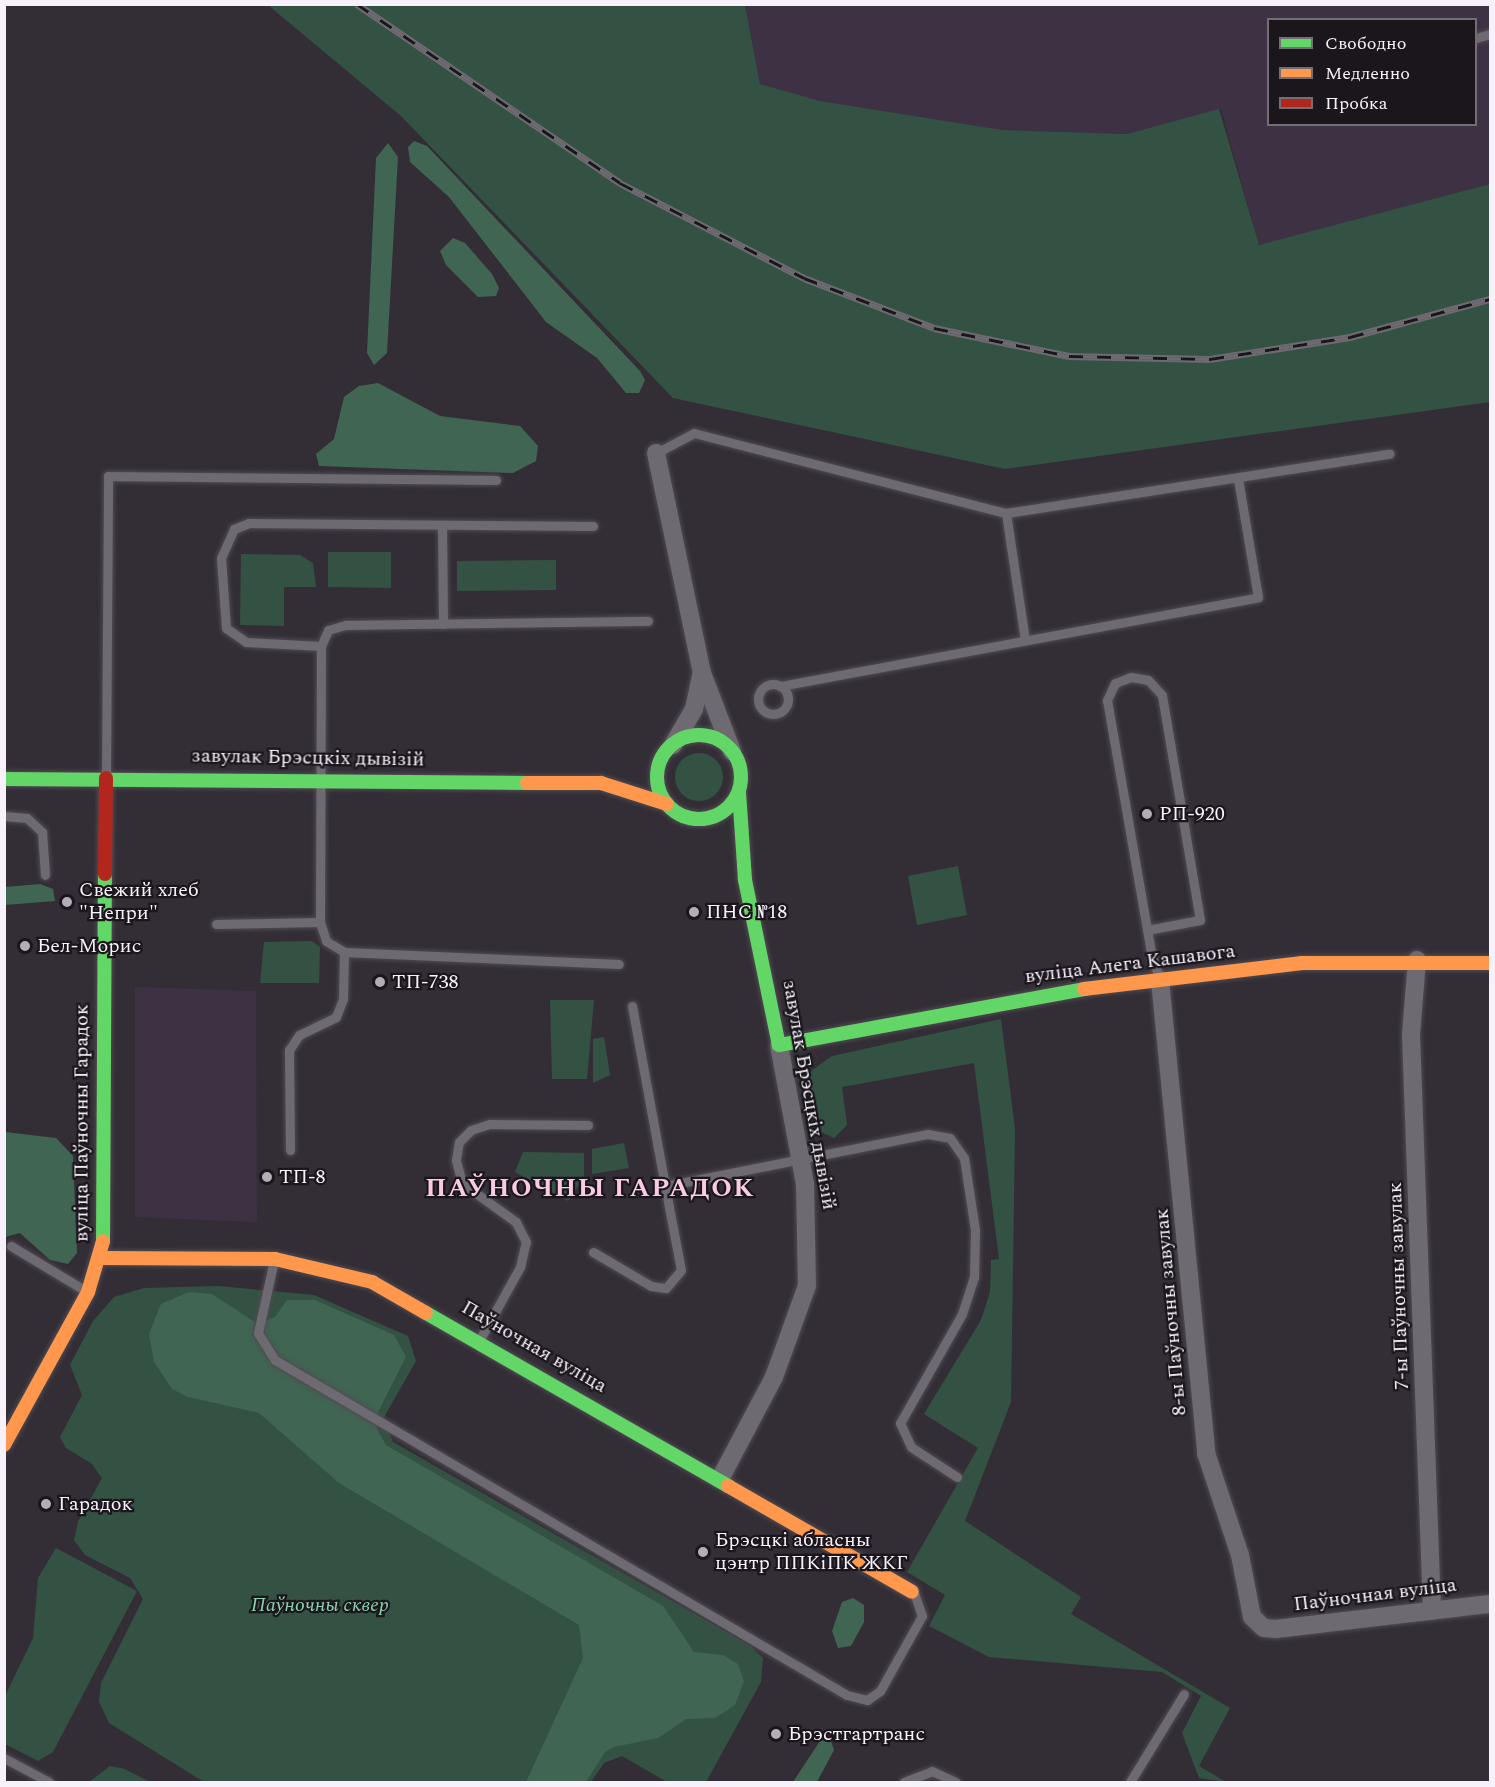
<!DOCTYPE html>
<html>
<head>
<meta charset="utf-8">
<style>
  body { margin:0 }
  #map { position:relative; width:1495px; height:1787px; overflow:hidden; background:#332e36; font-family:Spectral,serif }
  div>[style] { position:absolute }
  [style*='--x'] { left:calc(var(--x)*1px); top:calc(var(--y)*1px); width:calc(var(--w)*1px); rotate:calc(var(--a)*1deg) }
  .built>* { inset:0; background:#3d3143 }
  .green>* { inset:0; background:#335243 }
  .round { border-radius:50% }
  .forest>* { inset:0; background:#416553 }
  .roads { filter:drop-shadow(0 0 2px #504b52) drop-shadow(0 0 2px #504b52) }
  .lane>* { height:9px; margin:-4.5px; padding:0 4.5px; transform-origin:4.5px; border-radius:4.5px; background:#6e6a71 }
  .lane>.ring { margin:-4.5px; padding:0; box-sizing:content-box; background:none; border:9px solid #6e6a71; border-radius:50% }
  .street>* { height:18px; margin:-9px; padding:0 9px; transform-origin:9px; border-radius:9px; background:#6e6a71 }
  .fast>* { height:14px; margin:-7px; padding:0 7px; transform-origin:7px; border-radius:7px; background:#63d668 }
  .fast>.ring { margin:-7px; padding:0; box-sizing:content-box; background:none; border:14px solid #63d668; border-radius:50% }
  .slow>* { height:14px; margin:-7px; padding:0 7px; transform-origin:7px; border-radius:7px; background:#ff974d }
  .jam>* { height:14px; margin:-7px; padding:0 7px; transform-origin:7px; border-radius:7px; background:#b3261e }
  .rail>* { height:7px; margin-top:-3.5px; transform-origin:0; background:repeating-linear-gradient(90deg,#1a161c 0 14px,#6f6a72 0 28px); box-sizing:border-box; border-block:2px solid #6f6a72 }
  .dots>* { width:16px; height:16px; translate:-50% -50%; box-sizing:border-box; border:3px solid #1a161c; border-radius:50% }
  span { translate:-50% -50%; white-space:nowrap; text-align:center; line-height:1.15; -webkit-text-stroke:4.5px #1a161c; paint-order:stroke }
  .street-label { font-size:20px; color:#f7f1fb }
  .poi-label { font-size:20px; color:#f7f1fb }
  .left { translate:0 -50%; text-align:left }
  .park-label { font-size:20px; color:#8bd3ae; font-style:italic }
  .district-label { font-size:26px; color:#f9cbe4; font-weight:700; letter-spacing:1.5px }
  .frame { position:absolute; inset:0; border:6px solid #f7f1fb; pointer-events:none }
  .legend { position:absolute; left:1267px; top:18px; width:210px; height:108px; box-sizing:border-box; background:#1a161c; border:2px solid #726e75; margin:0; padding:8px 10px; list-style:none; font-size:18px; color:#f7f1fb }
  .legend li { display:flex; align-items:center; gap:12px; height:30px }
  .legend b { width:30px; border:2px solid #726e75 }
</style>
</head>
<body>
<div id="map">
  <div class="built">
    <div style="clip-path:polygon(evenodd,745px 5px,1490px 5px,1490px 184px,1259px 245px,1221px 109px,1127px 134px,1000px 130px,820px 101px,760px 84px,745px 5px,1268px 20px,1476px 20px,1476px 124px,1268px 124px,1268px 20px)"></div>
    <div style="clip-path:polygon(135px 987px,256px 991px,257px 1222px,135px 1217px)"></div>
  </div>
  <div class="green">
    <div style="clip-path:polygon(268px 5px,745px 5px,760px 84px,820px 101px,1002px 130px,1127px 134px,1219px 109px,1259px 245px,1490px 184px,1490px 402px,1005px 469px,673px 398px,401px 116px)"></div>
    <div style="clip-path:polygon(328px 552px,391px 552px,391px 588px,328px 587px)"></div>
    <div style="clip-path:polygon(241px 554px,300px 555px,313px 563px,316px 587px,284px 587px,284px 626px,240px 625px)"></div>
    <div style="clip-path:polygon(556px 560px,556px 590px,457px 591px,457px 561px)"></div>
    <div class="round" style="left:675px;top:753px;width:48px;height:48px"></div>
    <div style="clip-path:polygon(958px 866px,967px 915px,917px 925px,908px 876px)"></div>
    <div style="clip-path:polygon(312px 941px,320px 947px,319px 983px,260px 983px,264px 942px)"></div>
    <div style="clip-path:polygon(550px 1000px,594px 1000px,587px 1079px,552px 1079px)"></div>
    <div style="clip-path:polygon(1001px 1019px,1015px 1129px,1011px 1402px,965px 1521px,1081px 1597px,1071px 1614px,1230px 1708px,1199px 1766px,1226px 1782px,1199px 1778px,1182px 1733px,1201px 1696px,1162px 1672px,989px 1657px,929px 1626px,945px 1595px,907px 1572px,978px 1448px,924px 1414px,981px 1320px,990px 1292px,991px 1260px,999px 1259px,974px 1063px,842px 1087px,847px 1125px,834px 1138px,817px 1130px,804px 1076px,832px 1056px)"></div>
    <div style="clip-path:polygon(604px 1037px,610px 1075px,593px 1083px,593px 1039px)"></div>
    <div style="clip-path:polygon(624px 1143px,629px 1168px,592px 1174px,592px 1149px)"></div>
    <div style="clip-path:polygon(523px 1152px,584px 1153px,584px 1177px,568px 1201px,515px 1172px)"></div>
    <div style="clip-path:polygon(144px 1288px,218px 1286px,314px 1295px,408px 1336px,416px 1361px,383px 1419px,393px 1442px,751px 1646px,763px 1658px,761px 1682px,706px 1782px,667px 1782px,622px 1756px,604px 1763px,591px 1782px,204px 1782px,109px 1723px,99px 1702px,101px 1683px,143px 1599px,130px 1578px,85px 1555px,74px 1540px,78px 1522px,102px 1478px,92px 1464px,66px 1448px,60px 1437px,82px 1395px,70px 1365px,93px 1321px,114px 1297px)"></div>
    <div style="clip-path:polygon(56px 1548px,137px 1591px,53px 1752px,38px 1761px,5px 1744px,5px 1696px,33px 1638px,38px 1578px)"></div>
    <div style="clip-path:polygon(110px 1766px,125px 1769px,150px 1782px,89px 1782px)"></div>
  </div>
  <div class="forest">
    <div style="clip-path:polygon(414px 141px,427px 146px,640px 371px,645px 380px,639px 393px,626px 393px,597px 358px,546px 322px,449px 197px,410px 162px,408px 147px)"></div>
    <div style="clip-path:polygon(388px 143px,398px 157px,387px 353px,374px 365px,367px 353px,376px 158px)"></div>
    <div style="clip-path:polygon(453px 238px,465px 243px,492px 274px,499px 288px,496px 296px,478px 297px,446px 265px,440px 251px)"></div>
    <div style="clip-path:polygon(378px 383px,440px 416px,520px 426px,538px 446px,536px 461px,513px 473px,319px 466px,316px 454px,334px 439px,344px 397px,359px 386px)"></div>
    <div style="clip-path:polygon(40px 884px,53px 889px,55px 901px,5px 905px,5px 887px)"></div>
    <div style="clip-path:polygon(5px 1132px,56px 1138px,73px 1156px,77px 1253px,68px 1264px,50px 1260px,20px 1233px,5px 1237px)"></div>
    <div style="clip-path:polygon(189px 1292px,212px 1294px,258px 1324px,275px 1317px,287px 1300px,315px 1300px,394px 1335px,406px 1357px,378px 1412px,377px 1429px,386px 1445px,663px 1606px,694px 1652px,723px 1655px,738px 1664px,744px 1681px,735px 1705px,715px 1718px,686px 1719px,658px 1738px,614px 1747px,605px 1752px,586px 1782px,526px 1782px,583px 1658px,579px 1625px,339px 1483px,259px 1413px,188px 1397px,172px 1389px,154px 1362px,149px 1334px,161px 1304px)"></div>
    <div style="clip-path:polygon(853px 1598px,864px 1605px,864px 1622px,851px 1646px,838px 1648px,832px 1631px,842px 1602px)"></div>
    <div style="clip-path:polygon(822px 1738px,831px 1741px,834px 1750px,817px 1782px,793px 1782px)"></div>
  </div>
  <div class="roads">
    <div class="lane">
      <div style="--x:1476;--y:38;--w:15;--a:-16"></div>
      <div style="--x:656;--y:453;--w:43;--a:-27.8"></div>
      <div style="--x:694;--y:433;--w:322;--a:14.4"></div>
      <div style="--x:1006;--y:513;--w:128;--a:81.5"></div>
      <div style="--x:1006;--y:513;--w:388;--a:-8.8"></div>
      <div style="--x:442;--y:525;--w:99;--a:89.4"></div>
      <div style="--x:321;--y:646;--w:75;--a:-176.9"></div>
      <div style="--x:246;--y:642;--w:24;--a:-145"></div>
      <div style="--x:226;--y:628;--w:70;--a:-94.1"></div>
      <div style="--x:221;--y:558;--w:32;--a:-66"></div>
      <div style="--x:234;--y:529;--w:16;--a:-22"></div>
      <div style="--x:249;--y:523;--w:344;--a:0.5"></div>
      <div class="ring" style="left:758px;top:684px;width:21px;height:21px"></div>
      <div style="--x:780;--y:686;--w:486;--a:-10.5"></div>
      <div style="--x:1258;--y:597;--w:120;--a:-99.6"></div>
      <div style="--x:106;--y:776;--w:300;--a:-89.6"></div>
      <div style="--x:108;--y:476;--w:388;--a:0.6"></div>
      <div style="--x:4;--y:816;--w:23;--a:5"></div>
      <div style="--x:27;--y:818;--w:21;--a:43"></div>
      <div style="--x:42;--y:832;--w:43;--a:86"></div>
      <div style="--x:320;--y:922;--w:20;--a:72"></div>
      <div style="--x:326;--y:941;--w:21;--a:31"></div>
      <div style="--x:344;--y:952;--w:275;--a:2.5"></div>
      <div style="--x:216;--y:924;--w:104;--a:-1.1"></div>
      <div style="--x:320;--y:922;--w:276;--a:-89.8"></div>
      <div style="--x:321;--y:646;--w:17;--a:-66"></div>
      <div style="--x:328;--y:630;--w:19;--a:-16"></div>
      <div style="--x:346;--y:625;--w:302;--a:-0.8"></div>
      <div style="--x:1147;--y:930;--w:54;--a:-10.7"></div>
      <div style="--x:1200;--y:920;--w:228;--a:-99.6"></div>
      <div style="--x:1162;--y:695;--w:21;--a:-133"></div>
      <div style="--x:1148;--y:680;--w:17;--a:-170"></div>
      <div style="--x:1131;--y:677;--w:17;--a:159"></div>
      <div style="--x:1115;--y:683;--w:19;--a:115"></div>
      <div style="--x:1107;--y:700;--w:256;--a:80.1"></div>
      <div style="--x:1151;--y:952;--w:27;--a:73"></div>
      <div style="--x:632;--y:1006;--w:183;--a:79.6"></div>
      <div style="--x:290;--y:1150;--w:100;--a:-90.6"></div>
      <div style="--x:289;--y:1050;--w:18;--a:-56"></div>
      <div style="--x:299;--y:1035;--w:41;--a:-25.9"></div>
      <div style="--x:336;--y:1017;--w:19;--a:-69"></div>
      <div style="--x:343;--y:999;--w:47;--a:-88.8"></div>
      <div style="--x:11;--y:1246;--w:87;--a:31"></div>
      <div style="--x:593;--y:1252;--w:67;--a:30.4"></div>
      <div style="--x:651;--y:1286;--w:15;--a:8"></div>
      <div style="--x:666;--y:1288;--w:23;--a:-50"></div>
      <div style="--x:681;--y:1270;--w:86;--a:-100.8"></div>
      <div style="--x:665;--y:1186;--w:268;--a:-11.2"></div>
      <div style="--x:928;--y:1134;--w:22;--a:10"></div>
      <div style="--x:950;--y:1138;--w:24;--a:55"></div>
      <div style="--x:964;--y:1158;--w:73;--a:81.3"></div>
      <div style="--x:975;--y:1230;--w:47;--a:91.2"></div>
      <div style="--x:974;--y:1277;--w:39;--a:108"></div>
      <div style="--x:962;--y:1314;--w:125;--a:119.6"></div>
      <div style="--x:900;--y:1423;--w:26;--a:65"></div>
      <div style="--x:911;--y:1447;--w:55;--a:33.1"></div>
      <div style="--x:274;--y:1260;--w:75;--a:102.4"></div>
      <div style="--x:258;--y:1333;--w:32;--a:58"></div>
      <div style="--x:275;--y:1360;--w:663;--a:30.36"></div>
      <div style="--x:847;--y:1695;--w:21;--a:14"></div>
      <div style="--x:867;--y:1700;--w:16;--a:-35"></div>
      <div style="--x:880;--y:1691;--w:86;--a:-60.8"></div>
      <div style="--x:922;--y:1616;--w:24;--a:-109"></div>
      <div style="--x:479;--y:1341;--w:85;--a:-61"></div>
      <div style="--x:520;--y:1267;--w:26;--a:-77"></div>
      <div style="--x:526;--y:1242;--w:22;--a:-117"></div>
      <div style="--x:516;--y:1222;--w:67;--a:-144.2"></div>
      <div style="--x:462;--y:1183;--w:24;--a:-105"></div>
      <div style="--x:456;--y:1160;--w:18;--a:-81"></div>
      <div style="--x:459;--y:1142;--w:17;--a:-45"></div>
      <div style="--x:471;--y:1130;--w:20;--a:-18"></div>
      <div style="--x:490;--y:1124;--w:98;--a:0.6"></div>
      <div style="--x:4;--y:1758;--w:51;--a:28.1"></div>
      <div style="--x:904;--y:1782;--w:30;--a:-21"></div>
      <div style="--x:932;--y:1771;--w:26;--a:25"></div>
      <div style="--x:1130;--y:1782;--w:103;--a:-58.5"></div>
    </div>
    <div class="street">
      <div style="--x:656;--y:453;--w:225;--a:78.2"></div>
      <div style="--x:702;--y:673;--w:84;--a:69"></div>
      <div style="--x:673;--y:745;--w:42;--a:-59.7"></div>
      <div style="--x:694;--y:709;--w:35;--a:-78"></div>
      <div style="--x:1417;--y:960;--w:75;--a:94.6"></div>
      <div style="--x:1411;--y:1035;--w:576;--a:87.91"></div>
      <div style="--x:1160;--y:980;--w:475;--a:84.4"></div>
      <div style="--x:1206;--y:1453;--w:108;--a:71.6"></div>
      <div style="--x:1240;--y:1555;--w:63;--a:79"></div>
      <div style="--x:1252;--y:1617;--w:16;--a:43"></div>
      <div style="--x:1264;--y:1628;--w:12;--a:5"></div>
      <div style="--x:1276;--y:1629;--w:215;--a:-6.7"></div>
      <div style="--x:720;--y:1479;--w:115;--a:-62.1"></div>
      <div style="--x:774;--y:1377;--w:97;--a:-70.1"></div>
      <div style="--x:807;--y:1286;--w:102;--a:-91.1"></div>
      <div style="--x:805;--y:1184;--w:141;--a:-100.6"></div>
    </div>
    <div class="fast">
      <div class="ring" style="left:657px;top:735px;width:70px;height:70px"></div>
      <div style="--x:4;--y:779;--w:523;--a:0.44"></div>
      <div style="--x:739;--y:792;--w:88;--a:86.1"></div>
      <div style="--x:745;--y:880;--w:168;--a:78.4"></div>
      <div style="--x:779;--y:1045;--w:310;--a:-10.4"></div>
      <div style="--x:103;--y:1241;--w:367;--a:-89.7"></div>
      <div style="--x:426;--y:1313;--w:348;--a:29.8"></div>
    </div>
    <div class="slow">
      <div style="--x:527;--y:783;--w:74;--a:0"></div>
      <div style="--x:601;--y:783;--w:69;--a:17.7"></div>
      <div style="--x:1084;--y:989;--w:220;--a:-6.8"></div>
      <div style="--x:1302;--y:963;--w:188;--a:0"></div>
      <div style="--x:100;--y:1258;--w:175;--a:0.3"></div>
      <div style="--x:275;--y:1259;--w:100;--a:13.3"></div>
      <div style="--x:372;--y:1282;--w:62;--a:29.9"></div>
      <div style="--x:4;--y:1445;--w:175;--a:-61.2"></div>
      <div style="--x:88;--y:1292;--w:53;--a:-73.6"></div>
      <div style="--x:728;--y:1486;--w:212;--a:29.9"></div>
    </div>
    <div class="jam">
      <div style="--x:105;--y:874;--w:96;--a:-89.4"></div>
    </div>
  </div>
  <div class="rail">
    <div style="--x:357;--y:4;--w:318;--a:34.2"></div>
    <div style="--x:620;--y:183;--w:207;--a:27.3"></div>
    <div style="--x:804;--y:278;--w:139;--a:21"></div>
    <div style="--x:934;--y:328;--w:138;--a:11.7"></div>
    <div style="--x:1069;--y:356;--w:141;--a:1.2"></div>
    <div style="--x:1210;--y:359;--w:142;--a:-8.9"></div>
    <div style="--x:1350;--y:337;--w:145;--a:-15.2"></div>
  </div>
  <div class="dots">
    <div style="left:1147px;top:814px;background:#b2adb6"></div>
    <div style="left:67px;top:902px;background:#b2adb6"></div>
    <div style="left:694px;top:912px;background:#b2adb6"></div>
    <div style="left:25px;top:946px;background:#b2adb6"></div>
    <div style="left:380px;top:982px;background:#b2adb6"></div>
    <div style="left:267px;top:1177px;background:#b2adb6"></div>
    <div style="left:46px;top:1504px;background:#b2adb6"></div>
    <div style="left:703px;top:1552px;background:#b2adb6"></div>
    <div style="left:776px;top:1734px;background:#b2adb6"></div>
  </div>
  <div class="street-label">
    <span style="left:308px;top:758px;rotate:1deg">завулак Брэсцкіх дывізій</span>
    <span style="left:1130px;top:964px;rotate:-7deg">вуліца Алега Кашавога</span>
    <span style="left:809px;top:1095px;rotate:80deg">завулак Брэсцкіх дывізій</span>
    <span style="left:82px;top:1123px;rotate:-90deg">вуліца Паўночны Гарадок</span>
    <span style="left:1399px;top:1286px;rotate:-92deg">7-ы Паўночны завулак</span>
    <span style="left:1171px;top:1312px;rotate:-95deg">8-ы Паўночны завулак</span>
    <span style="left:534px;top:1347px;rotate:30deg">Паўночная вуліца</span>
    <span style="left:1375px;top:1595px;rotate:-7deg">Паўночная вуліца</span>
  </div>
  <div class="poi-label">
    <span class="left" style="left:1159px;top:814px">РП-920</span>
    <span class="left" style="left:79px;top:902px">Свежий хлеб<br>"Непри"</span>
    <span class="left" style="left:706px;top:912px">ПНС №18</span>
    <span class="left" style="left:37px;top:946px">Бел-Морис</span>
    <span class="left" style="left:392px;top:982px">ТП-738</span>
    <span class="left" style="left:279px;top:1177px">ТП-8</span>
    <span class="left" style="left:58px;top:1504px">Гарадок</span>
    <span class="left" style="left:715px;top:1552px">Брэсцкі абласны<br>цэнтр ППКіПК ЖКГ</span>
    <span class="left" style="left:788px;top:1734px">Брэстгартранс</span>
  </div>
  <div class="park-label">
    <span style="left:320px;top:1605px">Паўночны сквер</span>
  </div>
  <div class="district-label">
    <span style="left:590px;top:1189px">ПАЎНОЧНЫ ГАРАДОК</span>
  </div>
  <div class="frame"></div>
  <ul class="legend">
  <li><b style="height:8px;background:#63d668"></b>Свободно</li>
  <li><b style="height:8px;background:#ff974d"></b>Медленно</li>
  <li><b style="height:8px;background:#b3261e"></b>Пробка</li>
  </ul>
</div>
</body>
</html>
